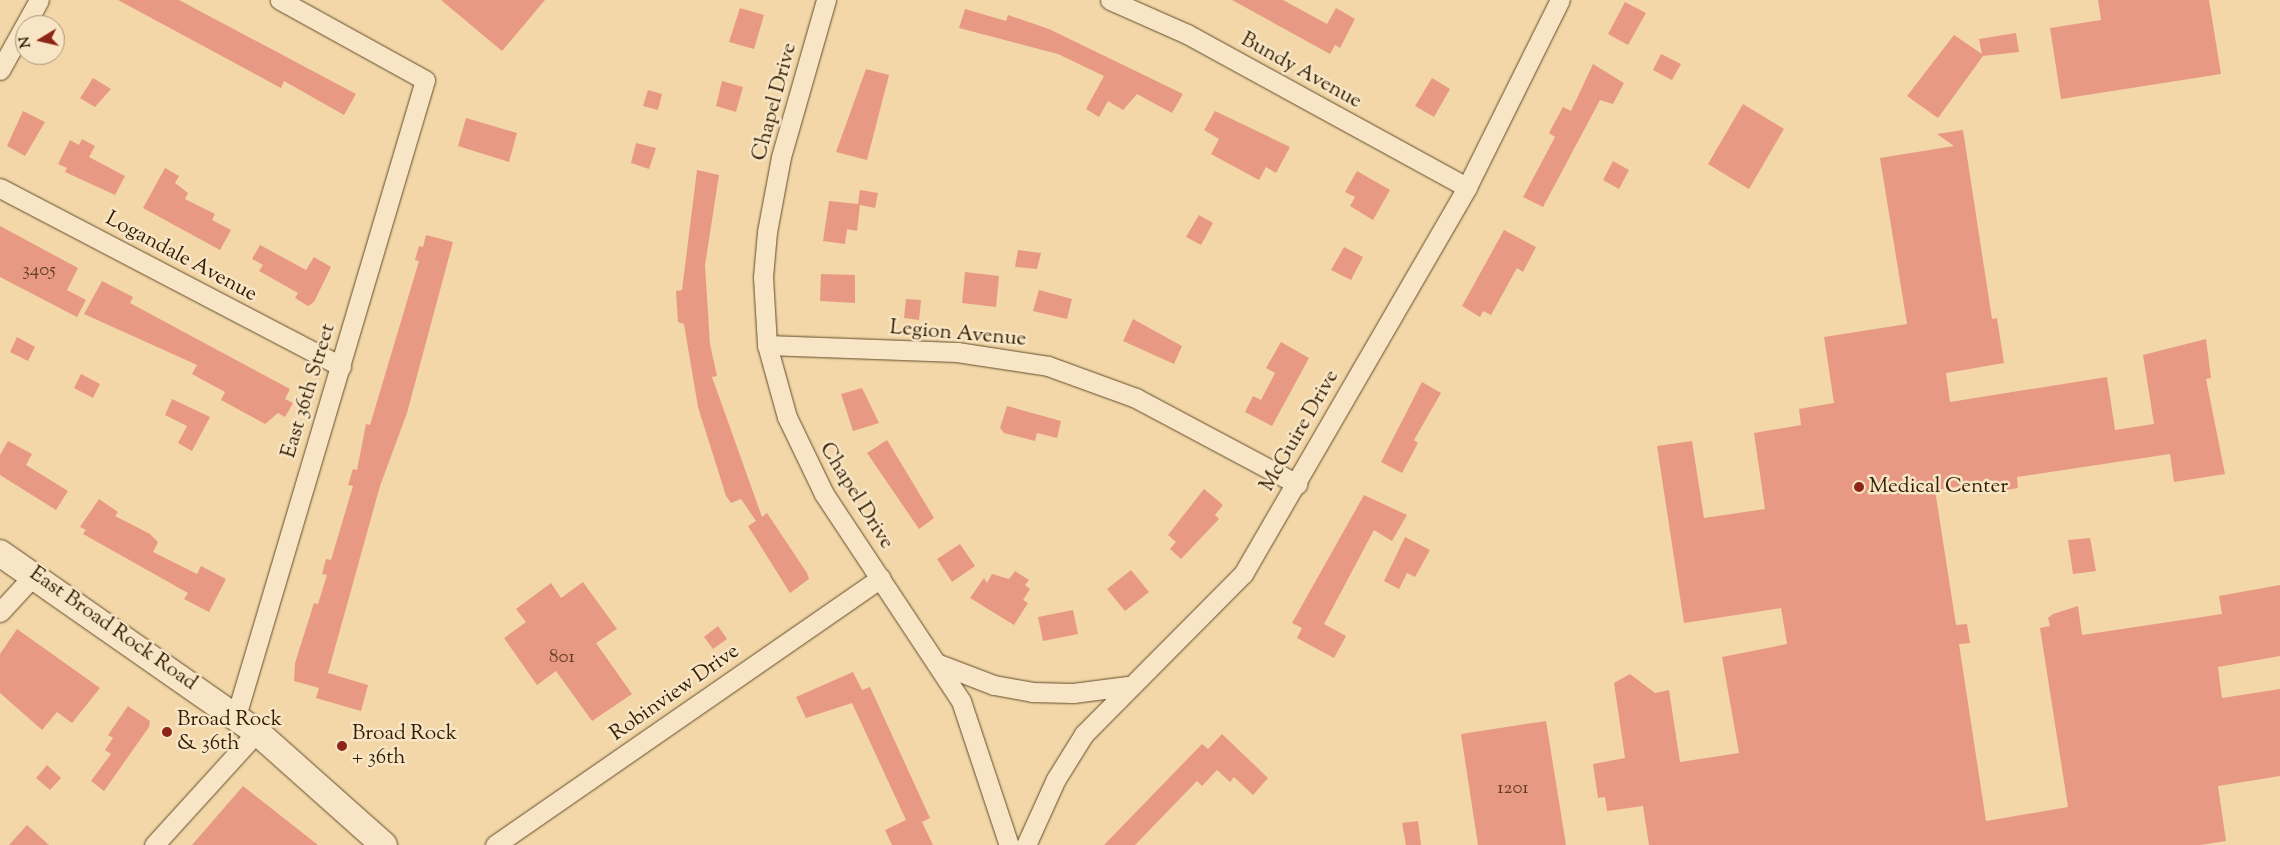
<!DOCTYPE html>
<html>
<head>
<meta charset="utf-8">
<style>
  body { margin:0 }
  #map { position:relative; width:2280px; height:845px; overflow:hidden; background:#f3d7a8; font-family:"Sorts Mill Goudy",serif }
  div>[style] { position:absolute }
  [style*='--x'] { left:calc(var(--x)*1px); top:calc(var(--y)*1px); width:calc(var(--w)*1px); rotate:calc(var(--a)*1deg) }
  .building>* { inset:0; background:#e89984 }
  .roads { filter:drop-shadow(0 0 1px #624c2a) drop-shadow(0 0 1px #624c2a) }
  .street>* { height:19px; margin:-9.5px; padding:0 9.5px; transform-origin:9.5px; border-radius:9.5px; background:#f7e5c6 }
  .secondary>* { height:26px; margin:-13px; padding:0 13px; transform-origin:13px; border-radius:13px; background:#f7e5c6 }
  .dots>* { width:14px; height:14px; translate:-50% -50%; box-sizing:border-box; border:2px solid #f7e5c6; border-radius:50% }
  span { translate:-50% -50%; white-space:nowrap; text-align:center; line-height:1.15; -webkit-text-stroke:5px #f7e5c6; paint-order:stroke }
  .number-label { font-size:19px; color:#603c21 }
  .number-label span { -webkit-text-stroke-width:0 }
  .street-label { font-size:21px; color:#321d00 }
  .poi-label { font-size:21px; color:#321d00 }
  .left { translate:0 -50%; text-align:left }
  .north { position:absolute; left:15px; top:15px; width:50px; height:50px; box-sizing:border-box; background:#f7e5c6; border:1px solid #a89577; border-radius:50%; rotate:261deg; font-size:14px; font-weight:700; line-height:20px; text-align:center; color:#321d00 }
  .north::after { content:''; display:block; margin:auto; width:18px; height:22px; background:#8f2418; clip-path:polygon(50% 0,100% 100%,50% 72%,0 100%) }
</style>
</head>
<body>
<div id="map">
  <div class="building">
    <div style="clip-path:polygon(118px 0,179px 0,356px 94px,344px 115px,284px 81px,281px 88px)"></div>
    <div style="clip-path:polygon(441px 0,545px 0,502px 51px)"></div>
    <div style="clip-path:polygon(1232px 0,1283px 0,1327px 24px,1336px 8px,1355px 19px,1340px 48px,1335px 45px,1330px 54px)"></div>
    <div style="clip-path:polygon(2098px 0,2209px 0,2221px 74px,2061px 99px,2050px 28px,2101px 20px)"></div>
    <div style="clip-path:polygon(1625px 2px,1646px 13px,1628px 45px,1608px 34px)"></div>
    <div style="clip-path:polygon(740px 8px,764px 15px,754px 49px,729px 42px)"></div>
    <div style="clip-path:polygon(965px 9px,1006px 21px,1008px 15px,1049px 29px,1183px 94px,1172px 113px,1137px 94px,1123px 110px,1108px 101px,1099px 117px,1086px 109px,1104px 76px,1058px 54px,959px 28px)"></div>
    <div style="clip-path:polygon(2016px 33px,2019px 52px,1983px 56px,1938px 118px,1907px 96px,1954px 35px,1982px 54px,1979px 39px)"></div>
    <div style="clip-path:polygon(1661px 54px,1681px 64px,1672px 80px,1653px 70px)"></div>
    <div style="clip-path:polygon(1593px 64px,1624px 83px,1613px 104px,1600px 100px,1543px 207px,1523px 197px,1555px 137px,1549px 133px,1563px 107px,1571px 111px)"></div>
    <div style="clip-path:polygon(866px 69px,889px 75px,867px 160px,836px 152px)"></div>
    <div style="clip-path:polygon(93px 78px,111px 89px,95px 107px,80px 98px)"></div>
    <div style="clip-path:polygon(1432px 78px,1450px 89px,1434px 117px,1415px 106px)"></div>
    <div style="clip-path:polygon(722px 81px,743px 87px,736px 112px,716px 106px)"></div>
    <div style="clip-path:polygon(648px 90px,662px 94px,658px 110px,643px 106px)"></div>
    <div style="clip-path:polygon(1743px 104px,1784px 129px,1749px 189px,1708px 164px)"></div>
    <div style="clip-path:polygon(23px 111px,45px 122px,25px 156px,7px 146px)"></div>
    <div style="clip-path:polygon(1215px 111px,1290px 147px,1276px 173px,1266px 167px,1259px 180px,1211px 154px,1219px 139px,1204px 130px)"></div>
    <div style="clip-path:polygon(466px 118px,517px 133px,509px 162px,458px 146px)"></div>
    <div style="clip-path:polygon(1963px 130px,1992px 319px,1997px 318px,2004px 363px,1946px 373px,1950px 402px,2107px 377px,2115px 430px,2154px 424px,2143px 355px,2206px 339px,2211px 378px,2206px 379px,2225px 474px,2174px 482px,2170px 454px,2017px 477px,2018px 488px,1977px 495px,1976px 484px,1935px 490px,1956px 625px,1967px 624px,1970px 643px,1959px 644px,1986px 821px,2068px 807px,2040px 628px,2050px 626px,2048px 618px,2053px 614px,2078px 606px,2082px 635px,2222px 614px,2219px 596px,2280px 585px,2280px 656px,2218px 667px,2222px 698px,2280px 689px,2280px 776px,2218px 786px,2226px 841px,2200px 845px,1649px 845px,1643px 806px,1607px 811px,1605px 797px,1598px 798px,1593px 764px,1625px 758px,1614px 683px,1630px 674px,1655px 693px,1669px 690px,1680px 762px,1739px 753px,1722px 657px,1787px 644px,1781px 608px,1684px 623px,1657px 446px,1692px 441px,1704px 518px,1765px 509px,1754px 433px,1801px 425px,1799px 409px,1834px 403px,1824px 337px,1907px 324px,1880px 158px,1954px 146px,1937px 134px)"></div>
    <div style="clip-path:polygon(82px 139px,95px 146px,89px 157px,125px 176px,115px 195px,65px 172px,67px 168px,58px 164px,70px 140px,79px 145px)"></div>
    <div style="clip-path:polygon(636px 143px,656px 148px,649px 169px,631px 163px)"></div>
    <div style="clip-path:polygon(1613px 161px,1629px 170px,1619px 189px,1603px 180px)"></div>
    <div style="clip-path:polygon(165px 168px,179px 176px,175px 183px,188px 193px,185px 199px,215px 214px,212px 220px,231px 230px,220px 250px,143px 208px)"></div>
    <div style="clip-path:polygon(697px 170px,719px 175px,705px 265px,710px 344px,717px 376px,712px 377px,762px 517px,767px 513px,807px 573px,809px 579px,790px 593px,748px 526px,756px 521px,741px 499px,731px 503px,726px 496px,698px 407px,684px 324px,678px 322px,676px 291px,682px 290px)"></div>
    <div style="clip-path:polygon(1357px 171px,1390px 190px,1373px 220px,1350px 206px,1355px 197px,1345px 192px)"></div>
    <div style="clip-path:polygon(860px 190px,878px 193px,875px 208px,860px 205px,857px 231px,847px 229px,845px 244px,823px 241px,829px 201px,858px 204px)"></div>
    <div style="clip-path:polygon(1199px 215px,1213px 223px,1201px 245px,1186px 237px)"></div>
    <div style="clip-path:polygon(0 226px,78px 268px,67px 290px,86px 300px,77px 317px,0 277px)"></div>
    <div style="clip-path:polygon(1504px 230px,1536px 247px,1523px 272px,1517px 268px,1491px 315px,1483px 311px,1480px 317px,1462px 306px)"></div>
    <div style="clip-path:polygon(426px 235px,453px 242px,407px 413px,380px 486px,328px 673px,368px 685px,361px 711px,316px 698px,319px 688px,294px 681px,295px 663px,314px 603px,318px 604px,327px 575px,322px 574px,326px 559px,331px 560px,353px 486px,348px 485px,353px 469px,357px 470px,366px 424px,370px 425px,419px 261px,415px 260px,419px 246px,423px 247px)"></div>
    <div style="clip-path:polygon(260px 245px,306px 270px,314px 257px,331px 267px,314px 302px,308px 306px,295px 298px,298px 293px,259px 271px,263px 265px,252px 259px)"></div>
    <div style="clip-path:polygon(1344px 247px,1363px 257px,1351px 280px,1331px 270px)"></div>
    <div style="clip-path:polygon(1018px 250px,1041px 253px,1037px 269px,1015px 267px)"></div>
    <div style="clip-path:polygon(965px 272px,999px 276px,996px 307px,962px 303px)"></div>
    <div style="clip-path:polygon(821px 274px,855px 275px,855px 303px,820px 301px)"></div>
    <div style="clip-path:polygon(102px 281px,133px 297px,130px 303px,290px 389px,285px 399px,293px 403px,285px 417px,278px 413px,265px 424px,221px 400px,225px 392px,192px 374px,197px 365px,84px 314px)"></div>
    <div style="clip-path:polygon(1039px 290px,1072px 299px,1067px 319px,1033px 311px)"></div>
    <div style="clip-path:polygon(906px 299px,921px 300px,919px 320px,904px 318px)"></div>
    <div style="clip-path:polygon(1133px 319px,1182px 346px,1174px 364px,1123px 341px)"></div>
    <div style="clip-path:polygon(17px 337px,35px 347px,28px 361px,10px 352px)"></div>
    <div style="clip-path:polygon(1281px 342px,1309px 358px,1272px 426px,1245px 412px,1253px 396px,1261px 400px,1275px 373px,1266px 368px)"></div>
    <div style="clip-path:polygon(81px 374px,100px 384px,93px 398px,74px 388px)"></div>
    <div style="clip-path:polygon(1422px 382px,1441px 393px,1414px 440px,1418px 443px,1402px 473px,1381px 462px)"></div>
    <div style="clip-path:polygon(862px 388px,879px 423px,853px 431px,841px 394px)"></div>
    <div style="clip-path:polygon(172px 399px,210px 417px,192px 451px,178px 443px,187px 426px,165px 415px)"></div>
    <div style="clip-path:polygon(1007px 406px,1061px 421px,1057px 438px,1037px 433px,1035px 441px,1004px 433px,1000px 428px)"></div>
    <div style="clip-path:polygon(887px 440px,934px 518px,919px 529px,867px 453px)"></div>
    <div style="clip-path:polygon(8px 441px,32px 454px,26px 465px,68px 491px,56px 510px,0 475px,0 455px)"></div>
    <div style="clip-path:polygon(1204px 489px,1223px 505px,1215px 515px,1219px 519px,1181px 559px,1170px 549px,1176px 542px,1168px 535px)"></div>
    <div style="clip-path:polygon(1364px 495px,1407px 515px,1392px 541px,1374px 530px,1324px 624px,1346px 636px,1334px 658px,1297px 638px,1302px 628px,1292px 623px)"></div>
    <div style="clip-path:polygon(99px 499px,118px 512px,115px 516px,150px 534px,158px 542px,153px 552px,197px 574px,201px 566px,226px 579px,209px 612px,184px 599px,188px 593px,83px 534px,86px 530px,80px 527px)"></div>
    <div style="clip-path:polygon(1405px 537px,1430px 550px,1415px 577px,1407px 573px,1399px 589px,1384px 581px)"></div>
    <div style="clip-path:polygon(2090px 538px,2096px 571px,2073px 574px,2068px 540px)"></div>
    <div style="clip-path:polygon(960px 544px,975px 566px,952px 582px,937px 559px)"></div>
    <div style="clip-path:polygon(1131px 570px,1149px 592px,1125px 611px,1107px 589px)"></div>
    <div style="clip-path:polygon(1015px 571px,1029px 580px,1025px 585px,1030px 589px,1023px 600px,1028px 603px,1014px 625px,970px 598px,984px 578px,987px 583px,992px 574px,1009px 579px)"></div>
    <div style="clip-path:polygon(583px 582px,617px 629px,596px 643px,632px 694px,592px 721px,556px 671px,537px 685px,504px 638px,526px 622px,516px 609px,551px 583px,561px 598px)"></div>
    <div style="clip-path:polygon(1073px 610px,1078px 634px,1043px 641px,1038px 617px)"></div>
    <div style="clip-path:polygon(718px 626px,727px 639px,713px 649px,704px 637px)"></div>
    <div style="clip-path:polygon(17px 629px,100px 688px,72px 723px,57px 712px,42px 730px,0 693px,0 654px)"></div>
    <div style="clip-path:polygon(853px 672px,862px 690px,870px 687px,930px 818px,922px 822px,933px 845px,892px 845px,885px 830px,906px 820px,852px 703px,806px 718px,796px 697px)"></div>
    <div style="clip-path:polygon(128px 706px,150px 721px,149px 727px,104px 791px,91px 781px,111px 754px,105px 750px,113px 738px,108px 735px)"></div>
    <div style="clip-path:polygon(1546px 721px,1566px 845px,1478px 845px,1461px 734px)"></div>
    <div style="clip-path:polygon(1222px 734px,1268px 778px,1253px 795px,1234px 777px,1230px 782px,1217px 770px,1202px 786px,1197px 781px,1135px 845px,1104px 845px,1202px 744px,1208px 749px)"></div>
    <div style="clip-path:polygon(47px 765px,61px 778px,50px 790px,36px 778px)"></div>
    <div style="clip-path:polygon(243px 786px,318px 845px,192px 845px)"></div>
    <div style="clip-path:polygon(1418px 821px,1421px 845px,1406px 845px,1402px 823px)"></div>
    <div style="clip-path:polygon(27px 825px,49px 845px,9px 845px)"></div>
  </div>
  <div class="roads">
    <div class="street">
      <div style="--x:826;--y:0;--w:163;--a:106"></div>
      <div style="--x:781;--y:157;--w:76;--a:100.6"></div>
      <div style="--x:767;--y:232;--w:45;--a:95.1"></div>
      <div style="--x:763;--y:277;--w:68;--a:86.6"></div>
      <div style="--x:767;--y:345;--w:75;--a:74.5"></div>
      <div style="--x:787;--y:417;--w:85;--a:64.3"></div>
      <div style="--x:824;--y:494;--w:248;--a:56.5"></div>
      <div style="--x:961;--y:701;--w:152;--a:71.6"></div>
      <div style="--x:1110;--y:0;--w:84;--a:23.8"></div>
      <div style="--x:1187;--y:34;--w:319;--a:28.7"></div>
      <div style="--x:0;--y:70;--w:80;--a:-60.9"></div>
      <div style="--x:0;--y:188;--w:385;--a:27.6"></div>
      <div style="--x:767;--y:345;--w:190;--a:2.1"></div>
      <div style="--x:957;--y:352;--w:92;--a:8.7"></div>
      <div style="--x:1048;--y:366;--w:94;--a:20"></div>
      <div style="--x:1136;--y:398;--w:183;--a:28.1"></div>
      <div style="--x:0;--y:612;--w:52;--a:-47.4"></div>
      <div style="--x:939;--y:664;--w:59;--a:20.9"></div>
      <div style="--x:994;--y:685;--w:39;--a:10"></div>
      <div style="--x:1032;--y:692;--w:41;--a:1.4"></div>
      <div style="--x:1073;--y:693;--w:55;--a:-7.3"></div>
      <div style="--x:236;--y:716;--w:663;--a:-73.45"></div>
      <div style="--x:425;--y:80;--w:166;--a:-151.1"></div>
      <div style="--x:154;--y:845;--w:153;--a:-47.7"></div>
      <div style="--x:495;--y:845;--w:469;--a:-34.7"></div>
      <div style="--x:1026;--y:845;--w:72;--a:-65.6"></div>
      <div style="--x:1056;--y:779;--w:53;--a:-58.1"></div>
      <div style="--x:1084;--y:734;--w:226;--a:-45.2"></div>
      <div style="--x:1243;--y:574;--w:447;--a:-59.9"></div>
      <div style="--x:1467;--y:187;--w:209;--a:-63.6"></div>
    </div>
    <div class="secondary">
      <div style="--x:0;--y:553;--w:313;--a:34.9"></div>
      <div style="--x:257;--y:732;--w:170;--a:41.7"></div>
    </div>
  </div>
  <div class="dots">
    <div style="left:1859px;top:487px;background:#8f2418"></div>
    <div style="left:167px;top:732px;background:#8f2418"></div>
    <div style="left:342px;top:746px;background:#8f2418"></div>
  </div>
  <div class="number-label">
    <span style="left:39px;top:271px">3405</span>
    <span style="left:562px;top:658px">801</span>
    <span style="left:1513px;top:789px">1201</span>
  </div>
  <div class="street-label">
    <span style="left:1301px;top:71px;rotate:29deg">Bundy Avenue</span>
    <span style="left:775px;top:102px;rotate:-75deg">Chapel Drive</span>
    <span style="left:181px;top:257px;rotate:28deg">Logandale Avenue</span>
    <span style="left:958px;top:334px;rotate:5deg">Legion Avenue</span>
    <span style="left:309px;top:391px;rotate:-73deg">East 36th Street</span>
    <span style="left:1300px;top:431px;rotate:-60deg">McGuire Drive</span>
    <span style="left:856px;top:496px;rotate:58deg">Chapel Drive</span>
    <span style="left:113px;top:629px;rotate:35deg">East Broad Rock Road</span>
    <span style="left:675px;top:693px;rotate:-35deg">Robinview Drive</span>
  </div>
  <div class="poi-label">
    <span class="left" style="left:1869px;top:487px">Medical Center</span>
    <span class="left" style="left:177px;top:732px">Broad Rock<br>&amp; 36th</span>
    <span class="left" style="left:352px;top:746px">Broad Rock<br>+ 36th</span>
  </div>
  <div class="north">N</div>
</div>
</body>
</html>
